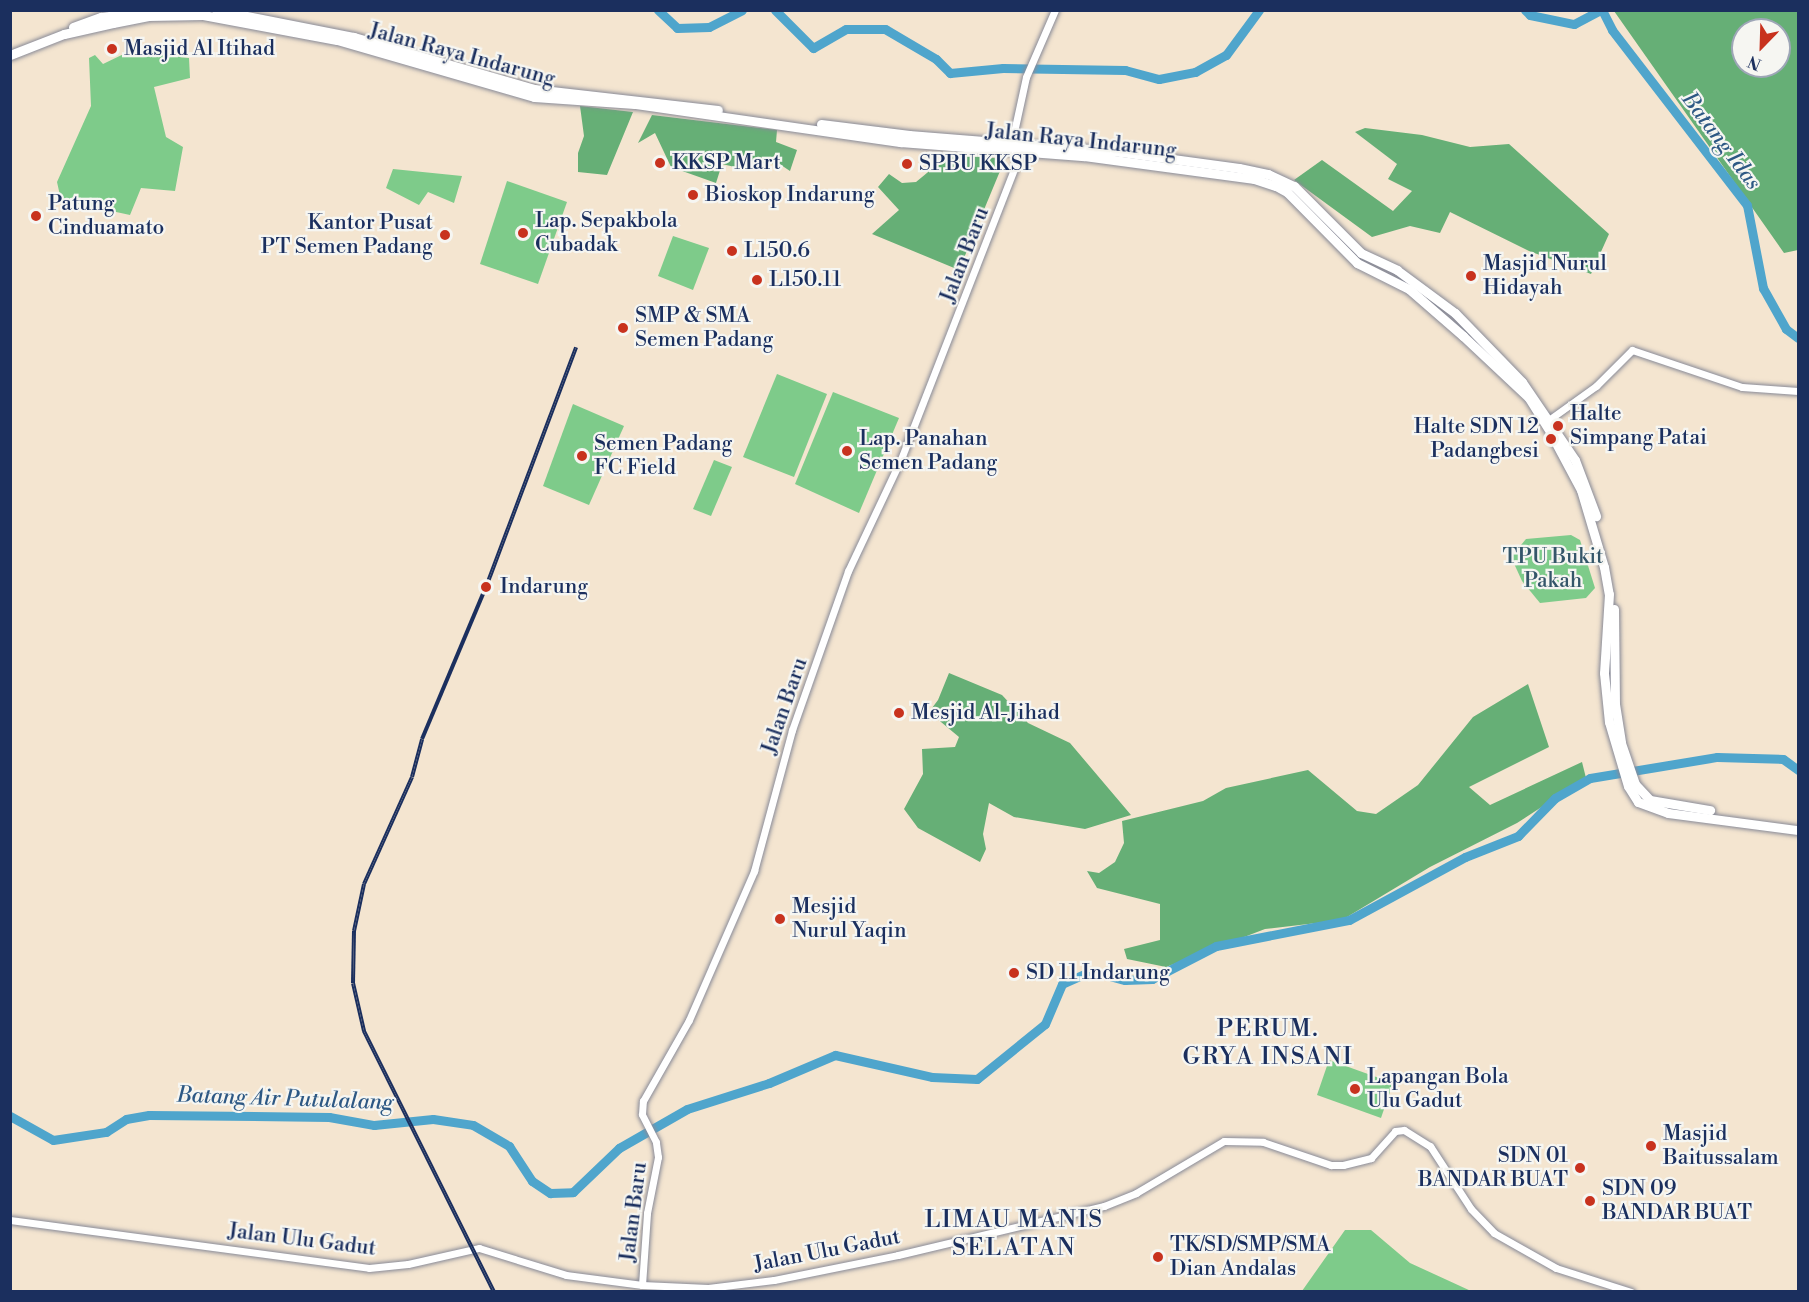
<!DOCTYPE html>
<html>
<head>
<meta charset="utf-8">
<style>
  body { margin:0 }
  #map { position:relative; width:1809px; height:1302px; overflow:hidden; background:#f4e5d0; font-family:"Libre Bodoni",serif }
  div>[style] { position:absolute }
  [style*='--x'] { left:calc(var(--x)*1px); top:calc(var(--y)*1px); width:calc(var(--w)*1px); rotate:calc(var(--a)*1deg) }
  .green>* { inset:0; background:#7ecb8a }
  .forest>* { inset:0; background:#66af76 }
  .river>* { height:9px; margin:-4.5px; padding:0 4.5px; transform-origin:4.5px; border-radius:4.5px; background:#4fa5cc }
  .roads { filter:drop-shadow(0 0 2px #888a97) drop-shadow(0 0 2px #888a97) }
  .secondary>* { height:7px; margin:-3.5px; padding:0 3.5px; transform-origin:3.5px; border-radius:3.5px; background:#fff }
  .highway>* { height:9px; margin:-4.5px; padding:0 4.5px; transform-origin:4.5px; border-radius:4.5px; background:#fff }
  .rail>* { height:4px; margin-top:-2px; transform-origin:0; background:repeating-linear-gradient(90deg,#f6f6f2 0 4.5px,#1b2f5e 0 9px); box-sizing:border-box; border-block:2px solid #1b2f5e }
  .dots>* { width:16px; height:16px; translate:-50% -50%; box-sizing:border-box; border:3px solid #f6f6f2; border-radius:50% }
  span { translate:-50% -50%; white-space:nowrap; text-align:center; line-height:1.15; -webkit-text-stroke:4.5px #f6f6f2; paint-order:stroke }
  .poi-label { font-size:21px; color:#1b2f5e }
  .left { translate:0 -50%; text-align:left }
  .right { translate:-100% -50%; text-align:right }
  .street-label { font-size:21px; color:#1b2f5e }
  .park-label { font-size:21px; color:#345669 }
  .water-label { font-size:22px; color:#2d5884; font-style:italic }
  .quarter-label { font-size:24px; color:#1b2f5e; letter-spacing:1.5px }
  .frame { position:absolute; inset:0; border:12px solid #1b2f5e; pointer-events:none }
  .north { position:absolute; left:1731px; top:18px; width:60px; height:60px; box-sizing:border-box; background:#f6f6f2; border:2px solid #9ea6b7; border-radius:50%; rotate:203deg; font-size:16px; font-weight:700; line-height:24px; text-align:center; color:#1b2f5e }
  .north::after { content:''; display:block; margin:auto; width:21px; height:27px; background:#c8321e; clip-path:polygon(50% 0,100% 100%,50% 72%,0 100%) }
</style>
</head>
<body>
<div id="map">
  <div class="green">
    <div style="clip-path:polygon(130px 51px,189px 58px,190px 78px,154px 87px,166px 137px,183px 147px,175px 191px,141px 188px,130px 215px,61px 200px,57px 182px,91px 106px,89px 58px,95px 55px,103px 64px)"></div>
    <div style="clip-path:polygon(393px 169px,462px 176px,454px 203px,428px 192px,419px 205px,386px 188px)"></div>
    <div style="clip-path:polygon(507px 181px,567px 202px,538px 284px,480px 264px)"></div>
    <div style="clip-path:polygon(673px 236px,709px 248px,693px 290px,658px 276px)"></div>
    <div style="clip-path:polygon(777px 374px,827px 394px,794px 477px,743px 457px)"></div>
    <div style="clip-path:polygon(833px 392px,899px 418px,859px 513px,795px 484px)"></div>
    <div style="clip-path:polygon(573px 404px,624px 426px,589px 505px,543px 486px)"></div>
    <div style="clip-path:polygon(714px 460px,732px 467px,711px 516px,693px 509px)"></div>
    <div style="clip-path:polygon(1571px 535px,1580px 540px,1595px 588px,1586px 598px,1540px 603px,1522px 581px,1511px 557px,1526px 539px)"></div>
    <div style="clip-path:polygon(1329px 1060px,1393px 1083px,1381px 1118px,1317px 1095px)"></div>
    <div style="clip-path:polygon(1345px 1230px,1371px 1230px,1410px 1263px,1471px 1291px,1302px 1291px)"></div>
  </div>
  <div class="forest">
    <div style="clip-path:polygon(evenodd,1614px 11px,1798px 11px,1798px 250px,1784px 253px,1614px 11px,1743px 30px,1779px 30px,1779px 66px,1743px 66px,1743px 30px)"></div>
    <div style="clip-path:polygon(580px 106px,633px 112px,607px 175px,578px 172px,578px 153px,584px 136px)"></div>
    <div style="clip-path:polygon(652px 115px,777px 130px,776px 142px,797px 150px,790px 171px,781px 165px,742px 161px,739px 168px,722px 164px,716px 183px,671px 167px,655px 133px,638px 143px)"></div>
    <div style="clip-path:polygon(1365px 128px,1422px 135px,1470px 147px,1509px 144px,1609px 234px,1591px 274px,1529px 251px,1450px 212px,1440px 233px,1410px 226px,1372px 237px,1294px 180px,1322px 160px,1393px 211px,1412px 191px,1388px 179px,1397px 164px,1355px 132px)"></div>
    <div style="clip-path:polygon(950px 154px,1005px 159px,959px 270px,872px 234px,899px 210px,878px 187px,889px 174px,902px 183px,916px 182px)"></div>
    <div style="clip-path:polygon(949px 673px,1002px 695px,1028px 723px,1070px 743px,1131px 815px,1085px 829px,1014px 817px,989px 803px,983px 834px,986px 849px,980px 862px,918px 828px,904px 809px,923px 774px,922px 749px,955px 747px,959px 737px,929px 712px,938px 700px)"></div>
    <div style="clip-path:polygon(1528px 684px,1549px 747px,1469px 787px,1490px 805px,1582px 762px,1586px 778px,1517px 823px,1430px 867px,1342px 920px,1265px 929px,1166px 967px,1127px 959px,1124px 949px,1160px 940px,1160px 904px,1097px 888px,1087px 871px,1099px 873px,1115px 862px,1124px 843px,1122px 821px,1203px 801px,1226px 788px,1308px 770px,1357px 811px,1376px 814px,1418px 785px,1473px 717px)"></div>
  </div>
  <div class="river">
    <div style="--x:658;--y:10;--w:26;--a:43"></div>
    <div style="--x:677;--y:28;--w:32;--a:-2"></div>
    <div style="--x:709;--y:27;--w:37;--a:-27"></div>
    <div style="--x:775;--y:10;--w:54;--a:45"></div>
    <div style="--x:813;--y:48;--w:38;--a:-30"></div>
    <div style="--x:846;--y:29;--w:39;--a:0"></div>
    <div style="--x:885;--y:29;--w:59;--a:30.5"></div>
    <div style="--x:936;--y:59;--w:20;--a:45"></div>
    <div style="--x:950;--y:73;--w:53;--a:-5.4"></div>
    <div style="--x:1003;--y:68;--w:122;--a:0.9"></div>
    <div style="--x:1125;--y:70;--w:35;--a:15"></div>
    <div style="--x:1159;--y:79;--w:37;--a:-11"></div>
    <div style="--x:1195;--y:72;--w:35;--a:-29"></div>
    <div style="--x:1226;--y:55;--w:56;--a:-53.7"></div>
    <div style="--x:1525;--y:10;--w:7;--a:45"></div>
    <div style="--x:1530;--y:15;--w:45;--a:11.6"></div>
    <div style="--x:1574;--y:24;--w:30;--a:-28"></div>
    <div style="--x:1602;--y:10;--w:22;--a:63"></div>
    <div style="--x:1612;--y:30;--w:221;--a:52.4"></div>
    <div style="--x:1747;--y:205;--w:85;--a:79.1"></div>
    <div style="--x:1763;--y:288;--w:47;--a:60.7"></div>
    <div style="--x:1786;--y:329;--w:15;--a:37"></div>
    <div style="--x:10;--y:1116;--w:49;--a:29.2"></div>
    <div style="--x:53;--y:1140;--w:54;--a:-8.6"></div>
    <div style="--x:106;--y:1132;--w:24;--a:-33"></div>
    <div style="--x:126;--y:1119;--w:23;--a:-10"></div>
    <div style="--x:149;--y:1115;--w:180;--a:0.6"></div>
    <div style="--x:329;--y:1117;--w:46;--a:10.1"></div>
    <div style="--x:374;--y:1125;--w:59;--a:-5.8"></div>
    <div style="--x:433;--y:1119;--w:40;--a:8.5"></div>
    <div style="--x:473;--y:1125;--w:42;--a:30.3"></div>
    <div style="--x:509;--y:1146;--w:42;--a:56.7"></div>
    <div style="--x:532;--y:1181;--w:22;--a:34"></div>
    <div style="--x:550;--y:1193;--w:23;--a:-2"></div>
    <div style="--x:573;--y:1192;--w:64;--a:-43.7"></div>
    <div style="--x:619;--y:1148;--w:78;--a:-29.8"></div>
    <div style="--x:687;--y:1109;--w:86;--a:-17.6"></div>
    <div style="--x:769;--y:1083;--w:72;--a:-23"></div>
    <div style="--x:835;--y:1055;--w:99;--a:12.8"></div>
    <div style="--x:932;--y:1077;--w:45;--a:2.5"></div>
    <div style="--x:977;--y:1079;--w:87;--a:-39"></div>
    <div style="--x:1045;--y:1024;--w:43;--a:-67"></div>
    <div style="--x:1062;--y:984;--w:32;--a:-24"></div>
    <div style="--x:1091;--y:971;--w:35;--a:15"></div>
    <div style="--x:1125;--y:980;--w:27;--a:-2"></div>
    <div style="--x:1152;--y:979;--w:72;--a:-27.3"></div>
    <div style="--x:1216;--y:946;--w:136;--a:-11.1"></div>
    <div style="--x:1349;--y:920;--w:132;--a:-28.5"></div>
    <div style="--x:1465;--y:857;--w:57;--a:-21.6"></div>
    <div style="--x:1518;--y:836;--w:53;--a:-45.8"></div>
    <div style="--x:1555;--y:798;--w:40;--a:-29.7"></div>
    <div style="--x:1590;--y:778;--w:129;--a:-9.4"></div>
    <div style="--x:1717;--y:757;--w:66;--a:1.7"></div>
    <div style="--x:1783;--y:759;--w:19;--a:36"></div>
  </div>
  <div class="roads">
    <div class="secondary">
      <div style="--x:1014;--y:132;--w:56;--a:-77.7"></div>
      <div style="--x:1026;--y:77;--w:73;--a:-66.6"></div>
      <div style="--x:1550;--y:419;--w:57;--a:-35.7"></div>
      <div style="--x:1596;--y:386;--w:51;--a:-45"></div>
      <div style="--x:1632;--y:350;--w:116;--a:18.6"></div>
      <div style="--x:1742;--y:387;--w:56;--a:4.1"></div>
      <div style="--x:10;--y:1220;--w:362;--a:7.6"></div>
      <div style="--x:369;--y:1268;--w:39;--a:-6"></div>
      <div style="--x:408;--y:1264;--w:73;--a:-12.7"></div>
      <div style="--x:479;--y:1248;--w:91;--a:17.2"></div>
      <div style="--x:566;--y:1275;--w:77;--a:7.5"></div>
      <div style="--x:642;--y:1285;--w:66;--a:2.6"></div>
      <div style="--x:708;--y:1288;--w:66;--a:-6.9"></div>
      <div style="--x:774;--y:1280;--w:126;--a:-11.4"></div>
      <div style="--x:898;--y:1255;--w:212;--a:-13.4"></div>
      <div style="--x:1104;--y:1206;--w:35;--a:-22"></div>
      <div style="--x:1136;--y:1193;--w:102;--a:-30.6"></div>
      <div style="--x:1224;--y:1141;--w:39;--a:1"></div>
      <div style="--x:1263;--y:1142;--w:72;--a:18.7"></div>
      <div style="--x:1331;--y:1165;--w:12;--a:0"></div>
      <div style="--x:1343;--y:1165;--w:29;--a:-14"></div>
      <div style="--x:1371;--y:1158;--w:36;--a:-48"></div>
      <div style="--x:1395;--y:1131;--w:9;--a:-6"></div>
      <div style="--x:1404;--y:1130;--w:31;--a:32"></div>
      <div style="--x:1430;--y:1146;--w:75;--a:56.9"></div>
      <div style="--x:1471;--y:1209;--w:33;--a:46"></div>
      <div style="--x:1494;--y:1233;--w:71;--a:29.4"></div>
      <div style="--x:1556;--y:1268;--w:79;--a:17.7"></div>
      <div style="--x:642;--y:1285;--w:72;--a:-86"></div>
      <div style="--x:647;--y:1213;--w:57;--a:-78.9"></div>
      <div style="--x:658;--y:1157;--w:15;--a:-98"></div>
      <div style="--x:656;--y:1142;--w:31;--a:-117"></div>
      <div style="--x:642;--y:1114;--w:13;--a:-86"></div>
      <div style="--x:643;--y:1101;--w:93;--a:-60.4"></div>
      <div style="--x:689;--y:1020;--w:163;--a:-66.4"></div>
      <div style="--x:754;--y:871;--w:146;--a:-74.9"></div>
      <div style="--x:792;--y:730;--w:169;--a:-70.6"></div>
      <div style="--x:848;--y:571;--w:124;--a:-64.7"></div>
      <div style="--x:901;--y:459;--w:333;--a:-68.7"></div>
    </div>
    <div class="highway">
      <div style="--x:216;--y:10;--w:141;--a:11.1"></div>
      <div style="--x:354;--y:37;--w:187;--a:16.1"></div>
      <div style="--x:534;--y:89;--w:185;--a:6.5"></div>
      <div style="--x:73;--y:27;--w:30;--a:-20"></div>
      <div style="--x:101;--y:17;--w:49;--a:-7"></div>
      <div style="--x:10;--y:55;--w:58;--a:-21.3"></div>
      <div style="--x:64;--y:34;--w:50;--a:-12.7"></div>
      <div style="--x:113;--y:23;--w:36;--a:-11"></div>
      <div style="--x:148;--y:16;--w:55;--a:-1"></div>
      <div style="--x:203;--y:15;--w:136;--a:10.6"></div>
      <div style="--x:337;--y:40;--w:205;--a:16.1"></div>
      <div style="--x:534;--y:97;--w:101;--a:4"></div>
      <div style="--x:635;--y:104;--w:268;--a:8.2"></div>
      <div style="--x:900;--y:142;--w:185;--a:4.4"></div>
      <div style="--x:1084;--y:156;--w:172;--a:7.7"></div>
      <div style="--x:1254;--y:179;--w:23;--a:18"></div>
      <div style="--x:1276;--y:186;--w:13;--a:29"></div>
      <div style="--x:1287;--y:192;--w:100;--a:45.4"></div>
      <div style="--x:1357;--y:263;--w:58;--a:26.6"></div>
      <div style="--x:1409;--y:289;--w:72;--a:41"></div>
      <div style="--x:1463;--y:336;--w:91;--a:43.2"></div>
      <div style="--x:1529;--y:398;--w:40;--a:58"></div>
      <div style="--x:1550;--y:432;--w:66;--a:61.9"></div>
      <div style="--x:1581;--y:490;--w:80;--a:73.4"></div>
      <div style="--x:1604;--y:567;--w:27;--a:80"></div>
      <div style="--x:1609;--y:594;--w:79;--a:93.6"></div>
      <div style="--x:1604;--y:673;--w:49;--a:84.2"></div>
      <div style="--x:1609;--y:722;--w:67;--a:73.5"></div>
      <div style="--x:1628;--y:786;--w:19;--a:58"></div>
      <div style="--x:1638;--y:802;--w:32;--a:20"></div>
      <div style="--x:1668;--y:813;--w:131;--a:7.5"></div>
      <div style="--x:821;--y:124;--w:89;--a:7.1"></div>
      <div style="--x:909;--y:135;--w:213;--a:4.6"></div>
      <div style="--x:1121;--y:152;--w:119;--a:7.7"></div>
      <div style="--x:1239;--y:168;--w:30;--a:12"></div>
      <div style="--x:1268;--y:174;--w:29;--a:25"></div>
      <div style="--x:1294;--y:186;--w:95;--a:45"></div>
      <div style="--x:1361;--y:253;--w:40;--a:25"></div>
      <div style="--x:1397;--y:270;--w:72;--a:36.6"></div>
      <div style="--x:1455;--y:313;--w:96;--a:45.8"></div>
      <div style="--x:1522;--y:382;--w:94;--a:55.8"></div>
      <div style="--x:1575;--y:460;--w:60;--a:69.4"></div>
      <div style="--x:1614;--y:609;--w:95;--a:89.4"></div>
      <div style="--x:1615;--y:704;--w:39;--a:81"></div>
      <div style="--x:1621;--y:743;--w:43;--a:71.1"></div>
      <div style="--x:1635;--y:784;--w:22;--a:47"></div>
      <div style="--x:1650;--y:800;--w:61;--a:9.5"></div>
    </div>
  </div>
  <div class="rail">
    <div style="--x:494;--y:1292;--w:292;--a:-116.5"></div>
    <div style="--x:364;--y:1031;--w:49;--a:-102.9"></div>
    <div style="--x:353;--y:983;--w:52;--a:-88.9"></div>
    <div style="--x:354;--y:931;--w:48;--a:-78"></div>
    <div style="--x:364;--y:884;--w:117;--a:-65.8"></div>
    <div style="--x:412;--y:777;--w:39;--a:-75"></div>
    <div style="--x:422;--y:739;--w:165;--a:-67.2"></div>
    <div style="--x:486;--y:587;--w:256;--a:-69.4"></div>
  </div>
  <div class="dots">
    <div style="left:112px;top:49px;background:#c8321e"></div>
    <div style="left:660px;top:163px;background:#c8321e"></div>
    <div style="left:907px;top:164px;background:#c8321e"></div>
    <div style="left:693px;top:195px;background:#c8321e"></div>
    <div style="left:36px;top:216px;background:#c8321e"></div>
    <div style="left:523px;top:233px;background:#c8321e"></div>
    <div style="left:445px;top:235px;background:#c8321e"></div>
    <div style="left:732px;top:251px;background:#c8321e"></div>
    <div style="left:1471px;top:276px;background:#c8321e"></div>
    <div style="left:757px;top:280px;background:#c8321e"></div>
    <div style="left:623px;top:328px;background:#c8321e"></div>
    <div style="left:1558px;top:426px;background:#c8321e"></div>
    <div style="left:1551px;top:439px;background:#c8321e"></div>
    <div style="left:847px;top:451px;background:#c8321e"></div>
    <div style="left:582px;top:456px;background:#c8321e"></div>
    <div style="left:486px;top:587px;background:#c8321e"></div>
    <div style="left:899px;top:713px;background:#c8321e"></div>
    <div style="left:780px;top:919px;background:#c8321e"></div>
    <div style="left:1014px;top:973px;background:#c8321e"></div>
    <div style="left:1355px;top:1089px;background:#c8321e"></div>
    <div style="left:1651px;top:1146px;background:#c8321e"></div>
    <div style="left:1580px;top:1168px;background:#c8321e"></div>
    <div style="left:1590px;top:1201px;background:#c8321e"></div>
    <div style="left:1158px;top:1257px;background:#c8321e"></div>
  </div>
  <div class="poi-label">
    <span class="left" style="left:124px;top:49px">Masjid Al Itihad</span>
    <span class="left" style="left:672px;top:163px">KKSP Mart</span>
    <span class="left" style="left:919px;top:164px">SPBU KKSP</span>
    <span class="left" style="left:705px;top:195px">Bioskop Indarung</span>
    <span class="left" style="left:48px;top:216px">Patung<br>Cinduamato</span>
    <span class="left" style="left:535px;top:233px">Lap. Sepakbola<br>Cubadak</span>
    <span class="right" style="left:433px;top:235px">Kantor Pusat<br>PT Semen Padang</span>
    <span class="left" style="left:744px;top:251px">L150.6</span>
    <span class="left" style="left:1483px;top:276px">Masjid Nurul<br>Hidayah</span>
    <span class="left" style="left:769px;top:280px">L150.11</span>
    <span class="left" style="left:635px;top:328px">SMP &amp; SMA<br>Semen Padang</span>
    <span class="left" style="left:1570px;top:426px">Halte<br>Simpang Patai</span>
    <span class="right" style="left:1539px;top:439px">Halte SDN 12<br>Padangbesi</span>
    <span class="left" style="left:859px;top:451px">Lap. Panahan<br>Semen Padang</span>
    <span class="left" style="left:594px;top:456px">Semen Padang<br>FC Field</span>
    <span class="left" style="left:500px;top:587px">Indarung</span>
    <span class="left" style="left:911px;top:713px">Mesjid Al-Jihad</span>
    <span class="left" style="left:792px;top:919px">Mesjid<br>Nurul Yaqin</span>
    <span class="left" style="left:1026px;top:973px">SD 11 Indarung</span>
    <span class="left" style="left:1367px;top:1089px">Lapangan Bola<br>Ulu Gadut</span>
    <span class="left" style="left:1663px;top:1146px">Masjid<br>Baitussalam</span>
    <span class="right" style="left:1568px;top:1168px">SDN 01<br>BANDAR BUAT</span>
    <span class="left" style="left:1602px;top:1201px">SDN 09<br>BANDAR BUAT</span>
    <span class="left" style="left:1170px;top:1257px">TK/SD/SMP/SMA<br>Dian Andalas</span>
  </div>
  <div class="street-label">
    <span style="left:462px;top:55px;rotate:15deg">Jalan Raya Indarung</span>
    <span style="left:1081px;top:141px;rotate:6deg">Jalan Raya Indarung</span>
    <span style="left:965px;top:255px;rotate:-69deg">Jalan Baru</span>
    <span style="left:785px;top:706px;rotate:-71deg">Jalan Baru</span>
    <span style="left:634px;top:1212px;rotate:-83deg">Jalan Baru</span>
    <span style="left:302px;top:1240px;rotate:7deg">Jalan Ulu Gadut</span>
    <span style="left:827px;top:1251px;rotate:-11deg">Jalan Ulu Gadut</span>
  </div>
  <div class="park-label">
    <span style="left:1553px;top:569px">TPU Bukit<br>Pakah</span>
  </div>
  <div class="water-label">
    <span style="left:1721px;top:141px;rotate:53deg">Batang Idas</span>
    <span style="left:285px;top:1099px;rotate:2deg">Batang Air Putulalang</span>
  </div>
  <div class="quarter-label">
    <span style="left:1268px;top:1044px">PERUM.<br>GRYA INSANI</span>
    <span style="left:1014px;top:1235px">LIMAU MANIS<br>SELATAN</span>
  </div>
  <div class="frame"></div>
  <div class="north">N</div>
</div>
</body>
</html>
